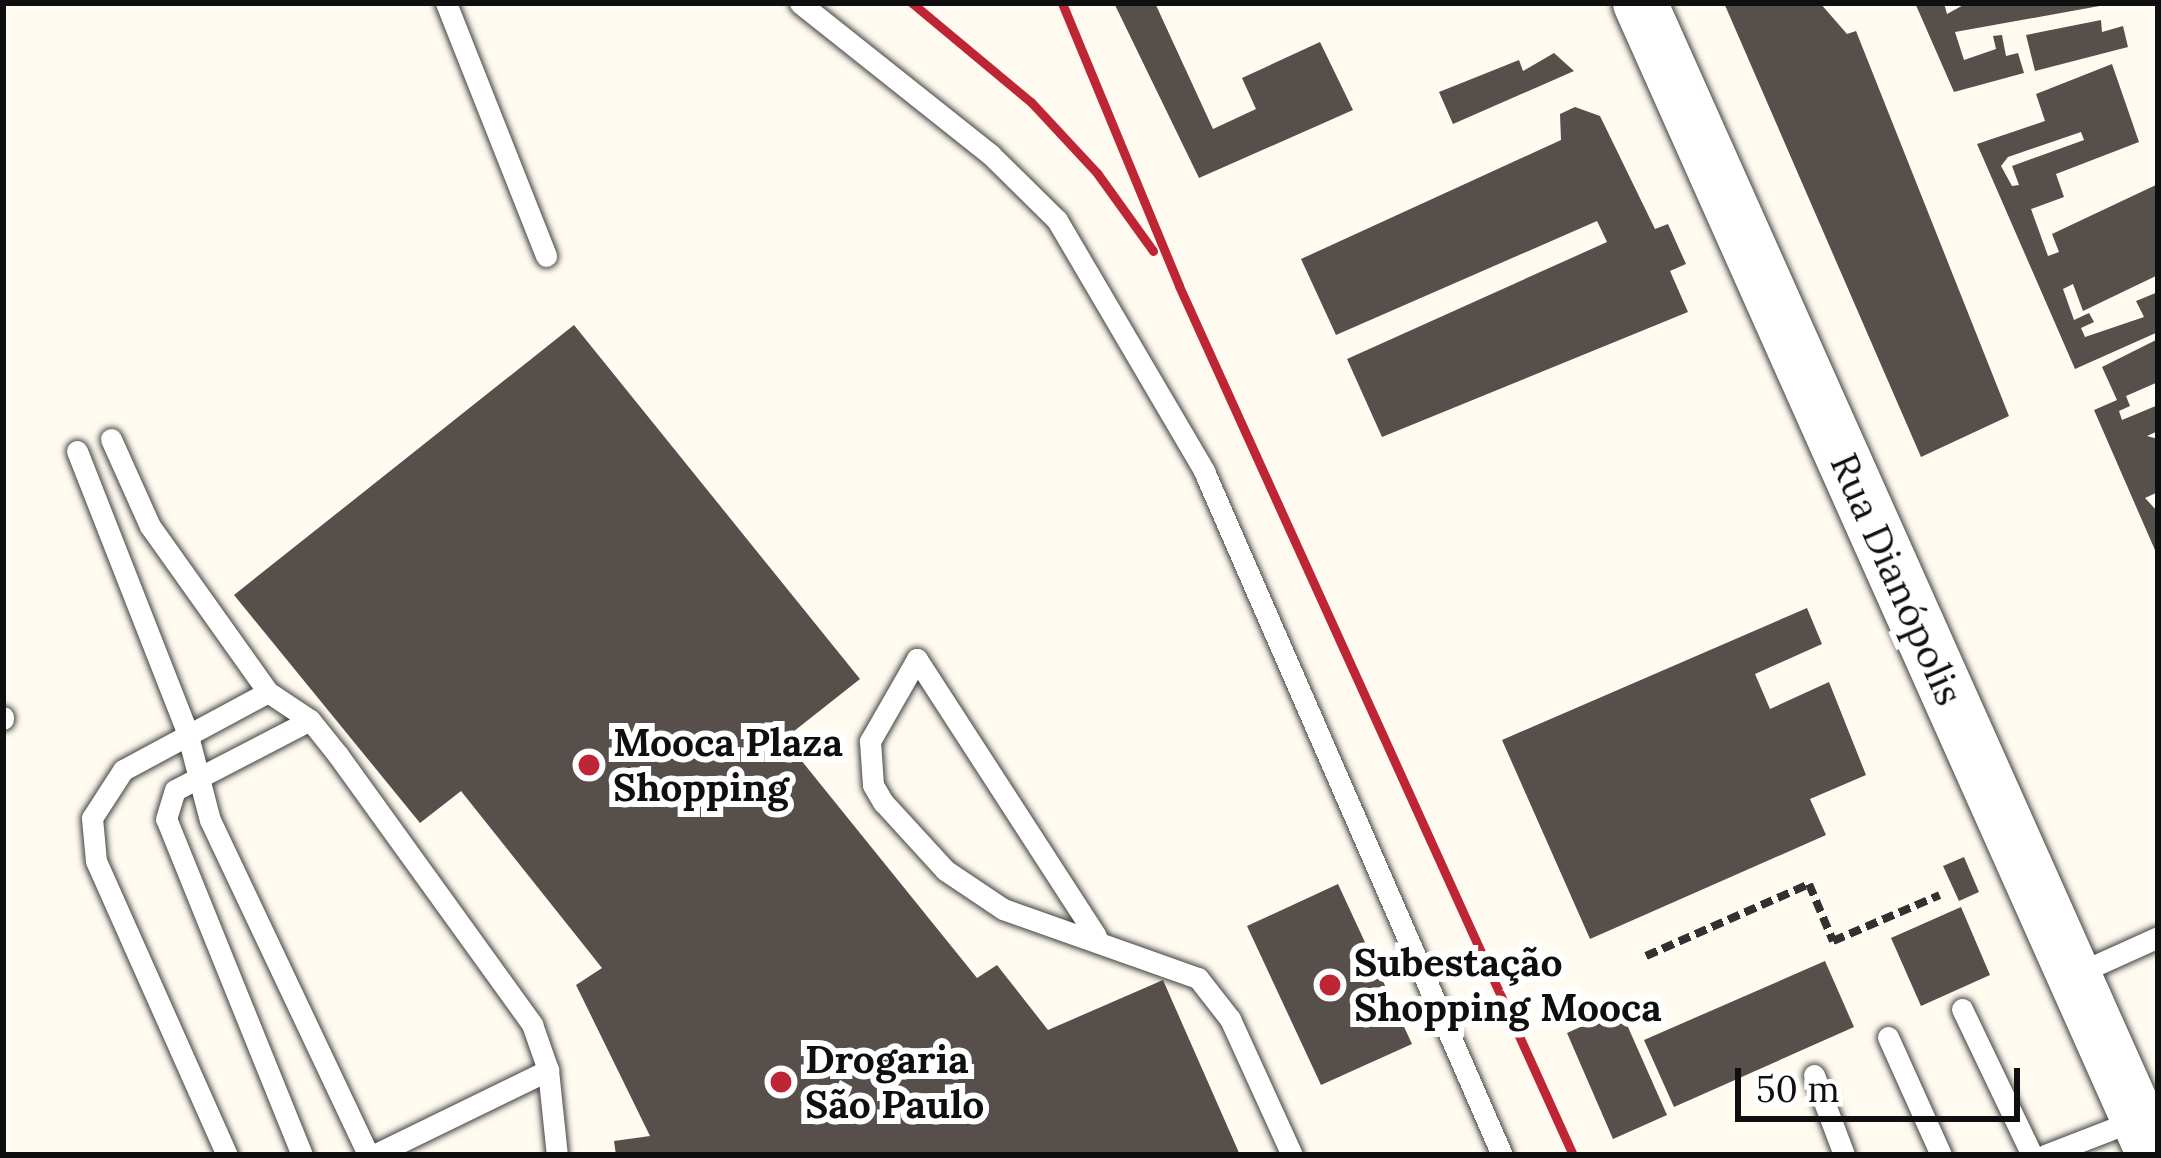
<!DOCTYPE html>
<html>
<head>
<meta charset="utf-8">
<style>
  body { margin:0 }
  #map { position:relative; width:2161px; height:1158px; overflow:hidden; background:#fffbf0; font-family:Lora,serif }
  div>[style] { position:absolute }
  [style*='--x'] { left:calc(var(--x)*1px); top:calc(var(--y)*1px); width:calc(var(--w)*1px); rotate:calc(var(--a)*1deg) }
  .building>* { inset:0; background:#574f4b }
  .path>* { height:8px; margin-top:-4px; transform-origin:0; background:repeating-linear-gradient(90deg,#313131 0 12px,transparent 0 18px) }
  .roads { filter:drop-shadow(0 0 3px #424242) drop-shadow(0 0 3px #424242) }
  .service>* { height:21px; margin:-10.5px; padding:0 10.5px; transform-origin:10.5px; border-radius:10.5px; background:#fff }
  .tertiary>* { height:54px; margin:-27px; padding:0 27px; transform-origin:27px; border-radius:27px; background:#fff }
  .rail>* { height:9px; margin:-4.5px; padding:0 4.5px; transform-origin:4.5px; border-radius:4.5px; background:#bf2635 }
  .dots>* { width:33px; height:33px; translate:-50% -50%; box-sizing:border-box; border:6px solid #fff; border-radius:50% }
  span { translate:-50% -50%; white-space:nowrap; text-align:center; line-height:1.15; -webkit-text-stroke:12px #fff; paint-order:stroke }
  .street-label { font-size:39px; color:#0f0f0f }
  .poi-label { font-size:39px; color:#0f0f0f; font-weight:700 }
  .left { translate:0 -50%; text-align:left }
  .frame { position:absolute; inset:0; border:6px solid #0f0f0f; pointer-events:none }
  .scale { position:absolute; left:1735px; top:1068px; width:285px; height:54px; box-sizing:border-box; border:6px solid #0f0f0f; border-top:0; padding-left:15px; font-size:36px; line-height:42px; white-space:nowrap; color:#0f0f0f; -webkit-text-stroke:9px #fff; paint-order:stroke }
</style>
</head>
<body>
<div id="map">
  <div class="building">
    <div style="clip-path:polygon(1114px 3px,1155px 3px,1213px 129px,1256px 109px,1242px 78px,1320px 42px,1353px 110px,1199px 178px)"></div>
    <div style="clip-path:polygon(1724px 3px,1820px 3px,1847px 34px,1856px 31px,2009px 416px,1921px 457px)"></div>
    <div style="clip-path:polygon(1915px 3px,1944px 3px,1947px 14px,1967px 3px,2105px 5px,1955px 32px,1964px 60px,1996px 49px,1993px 36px,2002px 35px,2006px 56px,2018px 53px,2024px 73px,1954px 92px)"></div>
    <div style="clip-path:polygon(2101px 20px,2102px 32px,2123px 26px,2128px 47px,2035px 71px,2026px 35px)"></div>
    <div style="clip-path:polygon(1554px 53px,1574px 71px,1453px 124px,1439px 92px,1519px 60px,1523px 71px)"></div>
    <div style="clip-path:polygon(evenodd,2112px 64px,2139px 142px,2056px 174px,2064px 197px,2031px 209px,2048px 256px,2059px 252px,2052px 234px,2158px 184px,2158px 275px,2083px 311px,2073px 284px,2063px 289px,2074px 320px,2089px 313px,2094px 322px,2081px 328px,2085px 337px,2144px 317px,2136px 301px,2158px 292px,2158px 332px,2075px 369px,1977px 144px,2045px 121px,2036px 94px,2112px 64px,2081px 132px,2084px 140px,2012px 166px,2019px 185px,2012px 186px,2001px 166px,2008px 157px,2081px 132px)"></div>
    <div style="clip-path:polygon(1575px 107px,1600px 116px,1655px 229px,1668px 224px,1686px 264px,1670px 271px,1688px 312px,1382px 437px,1347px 359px,1607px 242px,1597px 221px,1336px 335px,1301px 259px,1561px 140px,1560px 114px)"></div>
    <div style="clip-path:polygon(574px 325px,860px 679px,784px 739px,977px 978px,997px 965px,1048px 1030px,1163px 980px,1240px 1155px,616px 1155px,614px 1141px,650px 1136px,576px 985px,602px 968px,461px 791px,420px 823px,234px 595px)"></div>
    <div style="clip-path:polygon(2158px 339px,2158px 382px,2126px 396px,2130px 406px,2119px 411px,2122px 420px,2158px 405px,2158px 431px,2147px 436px,2158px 439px,2158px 492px,2145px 498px,2158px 512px,2158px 557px,2094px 410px,2117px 400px,2102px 367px)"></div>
    <div style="clip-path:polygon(1807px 608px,1822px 644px,1755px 674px,1770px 709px,1829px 682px,1866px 775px,1810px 799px,1826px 835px,1590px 939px,1502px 740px)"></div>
    <div style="clip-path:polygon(1964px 857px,1979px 892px,1959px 901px,1943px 866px)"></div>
    <div style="clip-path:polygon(1338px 884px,1412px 1044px,1321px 1085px,1247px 926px)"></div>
    <div style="clip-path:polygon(1961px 907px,1990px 975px,1921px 1006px,1891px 938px)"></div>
    <div style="clip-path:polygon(1825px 961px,1854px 1027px,1674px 1107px,1644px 1040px)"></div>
    <div style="clip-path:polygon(1620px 1009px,1667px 1115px,1613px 1139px,1567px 1033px)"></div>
  </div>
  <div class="path">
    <div style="--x:1646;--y:956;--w:178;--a:-23.8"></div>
    <div style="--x:1809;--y:884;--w:62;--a:67.2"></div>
    <div style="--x:1833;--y:941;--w:116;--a:-23.3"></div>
  </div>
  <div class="roads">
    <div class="service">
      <div style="--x:446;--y:3;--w:272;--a:68.4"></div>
      <div style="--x:800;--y:3;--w:243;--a:38.5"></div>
      <div style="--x:990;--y:154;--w:94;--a:44.6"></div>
      <div style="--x:1057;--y:220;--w:291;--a:59.6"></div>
      <div style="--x:1204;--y:471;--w:746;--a:66.46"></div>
      <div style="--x:111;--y:439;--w:95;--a:65.9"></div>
      <div style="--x:150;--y:526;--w:204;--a:54.6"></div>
      <div style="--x:268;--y:692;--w:165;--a:151.7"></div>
      <div style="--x:123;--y:770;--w:57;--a:122.9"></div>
      <div style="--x:92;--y:818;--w:43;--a:84.7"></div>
      <div style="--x:96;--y:861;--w:322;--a:66"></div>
      <div style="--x:77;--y:451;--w:302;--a:68.6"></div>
      <div style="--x:187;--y:732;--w:91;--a:75.4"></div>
      <div style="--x:210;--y:820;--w:370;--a:64.7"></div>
      <div style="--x:268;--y:692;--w:50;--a:33.7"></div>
      <div style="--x:310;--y:720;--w:45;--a:51.3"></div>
      <div style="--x:338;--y:755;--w:332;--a:54.2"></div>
      <div style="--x:532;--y:1024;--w:49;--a:70.8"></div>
      <div style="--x:548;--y:1070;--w:85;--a:84"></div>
      <div style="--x:3;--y:717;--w:2;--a:90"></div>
      <div style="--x:1096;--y:936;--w:330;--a:-122.9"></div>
      <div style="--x:917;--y:659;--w:95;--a:119.8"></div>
      <div style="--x:870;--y:741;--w:44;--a:86.1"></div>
      <div style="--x:873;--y:785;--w:20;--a:60"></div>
      <div style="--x:883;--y:802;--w:92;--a:47.6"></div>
      <div style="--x:945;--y:870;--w:70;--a:33.9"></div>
      <div style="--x:1003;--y:909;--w:207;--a:19.5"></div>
      <div style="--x:1198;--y:978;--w:52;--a:52"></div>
      <div style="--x:1230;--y:1019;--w:149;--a:65.5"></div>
      <div style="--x:2074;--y:975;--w:92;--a:-24.3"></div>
      <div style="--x:1962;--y:1009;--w:162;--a:64.4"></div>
      <div style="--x:1888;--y:1037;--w:129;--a:65.8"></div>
      <div style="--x:1814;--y:1075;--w:85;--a:69.4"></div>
      <div style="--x:302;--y:1155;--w:362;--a:-112"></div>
      <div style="--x:166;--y:819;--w:30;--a:-73"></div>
      <div style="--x:175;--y:790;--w:152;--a:-27.4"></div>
      <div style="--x:374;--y:1155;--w:194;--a:-26"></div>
      <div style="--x:2045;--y:1155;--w:100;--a:-21.2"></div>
    </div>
    <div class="tertiary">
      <div style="--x:1640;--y:3;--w:1261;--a:65.95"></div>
    </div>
  </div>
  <div class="rail">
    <div style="--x:912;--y:3;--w:155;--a:39.8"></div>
    <div style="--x:1031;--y:102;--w:97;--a:47.1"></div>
    <div style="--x:1097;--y:173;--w:96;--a:54.3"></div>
    <div style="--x:1062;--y:3;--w:306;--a:67.5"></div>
    <div style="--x:1179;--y:286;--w:954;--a:65.61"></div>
  </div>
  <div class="dots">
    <div style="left:589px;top:765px;background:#bf2635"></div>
    <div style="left:1330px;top:985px;background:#bf2635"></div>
    <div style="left:781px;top:1082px;background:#bf2635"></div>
  </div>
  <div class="street-label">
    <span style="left:1897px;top:579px;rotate:66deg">Rua Dianópolis</span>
  </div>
  <div class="poi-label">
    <span class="left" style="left:613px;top:765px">Mooca Plaza<br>Shopping</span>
    <span class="left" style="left:1354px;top:985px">Subestação<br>Shopping Mooca</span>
    <span class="left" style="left:805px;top:1082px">Drogaria<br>São Paulo</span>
  </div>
  <div class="frame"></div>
  <div class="scale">50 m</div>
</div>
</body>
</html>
